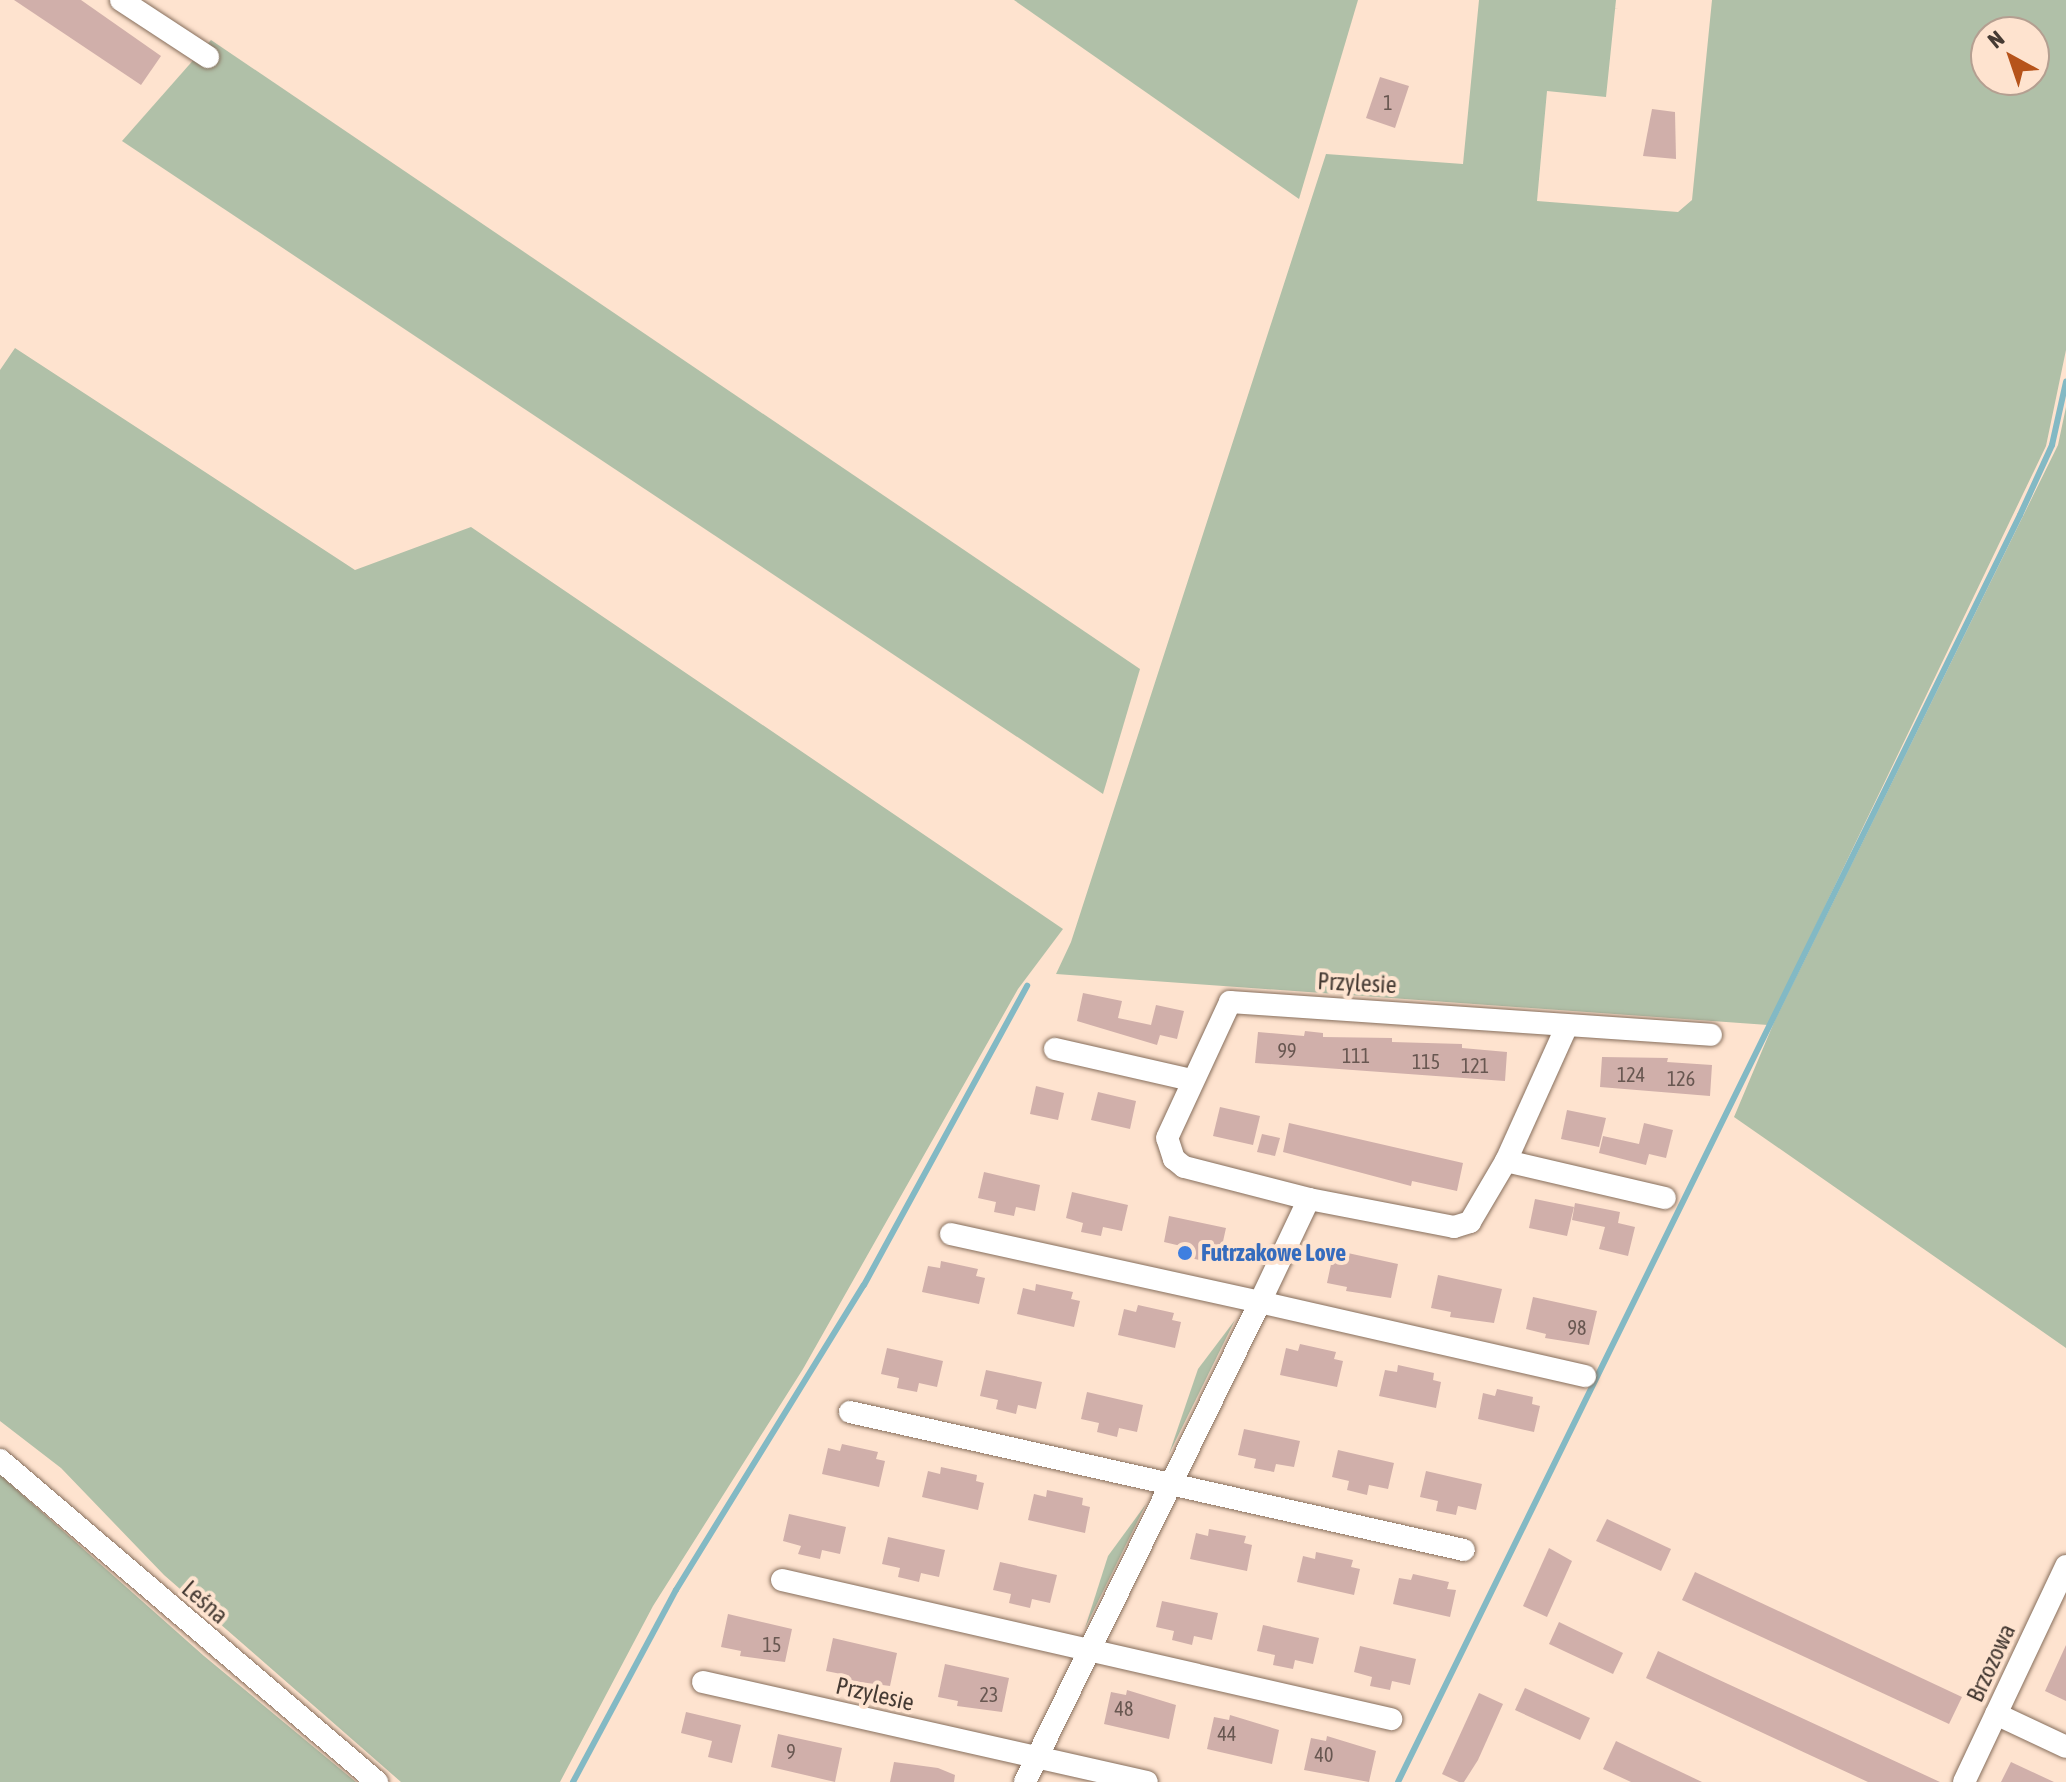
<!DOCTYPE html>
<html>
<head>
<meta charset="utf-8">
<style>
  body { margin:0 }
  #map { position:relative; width:2066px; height:1782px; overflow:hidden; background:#fee3cf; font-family:"Asap Condensed",sans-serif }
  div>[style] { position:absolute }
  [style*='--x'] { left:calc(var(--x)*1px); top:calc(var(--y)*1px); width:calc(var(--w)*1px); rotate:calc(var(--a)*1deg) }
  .green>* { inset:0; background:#b0c0a8 }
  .stream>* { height:6px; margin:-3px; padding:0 3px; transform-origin:3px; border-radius:3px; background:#83b9c4 }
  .building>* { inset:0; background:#d0afaa }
  .roads { filter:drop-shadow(0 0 2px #866e5c) drop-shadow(0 0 2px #866e5c) }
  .minor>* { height:22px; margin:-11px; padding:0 11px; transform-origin:11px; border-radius:11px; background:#fff }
  .dots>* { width:22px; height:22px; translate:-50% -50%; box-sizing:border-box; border:4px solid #fee3cf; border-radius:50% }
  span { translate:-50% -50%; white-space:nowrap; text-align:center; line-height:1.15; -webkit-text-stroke:8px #fee3cf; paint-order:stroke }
  .number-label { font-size:20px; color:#685751 }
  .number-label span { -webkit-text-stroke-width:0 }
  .street-label { font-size:24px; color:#453a33 }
  .shop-label { font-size:24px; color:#366cbe; font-weight:700 }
  .left { translate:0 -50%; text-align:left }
  .north { position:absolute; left:1970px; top:16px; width:80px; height:80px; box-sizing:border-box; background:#fee3cf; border:2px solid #b49f91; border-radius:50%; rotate:320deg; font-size:22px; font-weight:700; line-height:32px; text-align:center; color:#453a33 }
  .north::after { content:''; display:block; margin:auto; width:28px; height:36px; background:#b6531a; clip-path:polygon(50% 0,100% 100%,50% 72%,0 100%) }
</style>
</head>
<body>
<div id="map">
  <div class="green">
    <div style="clip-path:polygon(1014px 0,1358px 0,1299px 199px)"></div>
    <div style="clip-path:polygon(evenodd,1479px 0,1616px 0,1606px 97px,1547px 91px,1537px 201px,1678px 212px,1692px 200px,1712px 0,2066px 0,2066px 350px,2046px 446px,1768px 1025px,1056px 974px,1071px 942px,1326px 154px,1463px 164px,1479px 0,1986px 32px,2034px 32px,2034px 80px,1986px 80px,1986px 32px)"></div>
    <div style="clip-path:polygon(211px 40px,1140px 669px,1103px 794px,122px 141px)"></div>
    <div style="clip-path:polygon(15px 348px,355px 570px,471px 527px,1063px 929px,1018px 989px,803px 1369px,653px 1606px,560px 1782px,401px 1782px,164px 1575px,61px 1468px,0 1421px,0 370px)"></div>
    <div style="clip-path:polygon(2066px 407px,2066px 1348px,1734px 1117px,1775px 1020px,2058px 445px)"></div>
    <div style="clip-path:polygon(1235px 1320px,1169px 1454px,1198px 1369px)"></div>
    <div style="clip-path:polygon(0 1475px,204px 1656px,356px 1782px,0 1782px)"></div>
    <div style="clip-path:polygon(1146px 1504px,1085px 1628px,1108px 1556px)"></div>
  </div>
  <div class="stream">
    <div style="--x:573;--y:1782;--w:218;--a:-61.8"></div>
    <div style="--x:676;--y:1590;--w:358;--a:-58.4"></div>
    <div style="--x:864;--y:1285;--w:341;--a:-61.4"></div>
    <div style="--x:1398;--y:1782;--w:1411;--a:-63.85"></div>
    <div style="--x:2020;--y:515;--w:77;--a:-65.4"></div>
    <div style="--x:2052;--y:445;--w:65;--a:-77.5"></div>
  </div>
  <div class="building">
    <div style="clip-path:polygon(14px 0,81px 0,161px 56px,141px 85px)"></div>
    <div style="clip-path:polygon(1380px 77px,1409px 86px,1395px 128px,1366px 118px)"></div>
    <div style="clip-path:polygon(1652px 109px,1675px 112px,1676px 159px,1643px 156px)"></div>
    <div style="clip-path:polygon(1083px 993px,1122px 1001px,1118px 1018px,1151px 1025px,1156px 1005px,1184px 1011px,1177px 1039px,1160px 1035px,1157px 1045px,1077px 1021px)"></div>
    <div style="clip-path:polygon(1305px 1031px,1323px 1033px,1323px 1037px,1392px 1038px,1392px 1042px,1462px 1044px,1462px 1048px,1507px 1052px,1505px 1081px,1255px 1063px,1258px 1032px,1304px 1036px)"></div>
    <div style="clip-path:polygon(1602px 1057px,1668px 1058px,1667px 1062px,1712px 1065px,1710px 1096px,1600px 1087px)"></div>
    <div style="clip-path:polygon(1036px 1086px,1064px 1093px,1058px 1120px,1030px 1114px)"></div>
    <div style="clip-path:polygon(1098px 1092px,1136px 1101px,1130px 1129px,1091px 1120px)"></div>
    <div style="clip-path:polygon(1220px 1107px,1260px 1116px,1253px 1145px,1213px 1136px)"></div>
    <div style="clip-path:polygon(1567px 1110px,1606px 1118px,1599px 1147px,1561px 1139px)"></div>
    <div style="clip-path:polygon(1289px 1123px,1463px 1163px,1457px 1191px,1412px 1181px,1411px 1186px,1283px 1152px)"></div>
    <div style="clip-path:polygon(1644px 1123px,1673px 1130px,1666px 1158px,1649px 1154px,1646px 1165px,1599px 1153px,1603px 1136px,1639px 1144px)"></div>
    <div style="clip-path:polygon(1262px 1134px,1280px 1138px,1275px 1156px,1257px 1152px)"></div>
    <div style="clip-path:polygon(984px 1172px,1040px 1185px,1035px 1211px,1016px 1207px,1014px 1216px,994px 1212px,996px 1202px,978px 1198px)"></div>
    <div style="clip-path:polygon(1072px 1192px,1128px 1205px,1122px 1231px,1103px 1227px,1101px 1236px,1081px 1232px,1083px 1223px,1066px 1218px)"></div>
    <div style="clip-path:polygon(1535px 1199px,1574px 1207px,1567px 1236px,1529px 1228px)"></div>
    <div style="clip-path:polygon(1575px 1203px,1620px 1212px,1618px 1223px,1635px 1227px,1628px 1256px,1599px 1249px,1605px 1227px,1572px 1220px)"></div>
    <div style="clip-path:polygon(1169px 1216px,1226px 1228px,1220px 1255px,1201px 1251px,1199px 1260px,1179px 1255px,1181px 1246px,1164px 1242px)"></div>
    <div style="clip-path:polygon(1334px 1250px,1398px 1264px,1391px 1298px,1346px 1291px,1347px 1287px,1327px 1283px)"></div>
    <div style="clip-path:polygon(941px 1261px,978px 1269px,976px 1276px,985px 1278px,979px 1304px,922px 1292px,928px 1266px,940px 1268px)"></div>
    <div style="clip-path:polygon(1438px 1275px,1502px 1289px,1494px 1323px,1450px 1317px,1451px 1312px,1431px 1308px)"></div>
    <div style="clip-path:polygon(1036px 1284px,1073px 1292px,1071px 1299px,1080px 1301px,1074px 1327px,1017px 1314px,1023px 1288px,1035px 1291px)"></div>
    <div style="clip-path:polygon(1533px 1297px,1597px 1311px,1589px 1345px,1545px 1338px,1546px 1334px,1526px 1329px)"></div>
    <div style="clip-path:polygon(1138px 1305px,1174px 1313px,1172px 1320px,1181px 1322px,1175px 1348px,1118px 1335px,1124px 1309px,1136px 1312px)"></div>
    <div style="clip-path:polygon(1300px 1344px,1336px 1352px,1334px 1359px,1343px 1361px,1337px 1387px,1280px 1375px,1286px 1348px,1298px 1351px)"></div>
    <div style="clip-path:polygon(887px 1348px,943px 1361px,937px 1387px,919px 1383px,917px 1392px,897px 1388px,899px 1378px,881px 1374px)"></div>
    <div style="clip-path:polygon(1398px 1365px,1434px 1373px,1433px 1380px,1441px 1382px,1436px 1408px,1379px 1396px,1385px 1370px,1397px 1372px)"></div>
    <div style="clip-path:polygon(986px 1370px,1042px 1382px,1036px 1409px,1018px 1405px,1016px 1414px,996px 1409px,998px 1400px,980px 1396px)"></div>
    <div style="clip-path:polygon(1497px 1389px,1533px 1397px,1532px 1404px,1540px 1406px,1534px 1432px,1478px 1419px,1483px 1393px,1495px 1396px)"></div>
    <div style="clip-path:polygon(1087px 1392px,1143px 1405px,1137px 1432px,1119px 1428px,1117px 1437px,1097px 1432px,1099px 1423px,1081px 1419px)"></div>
    <div style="clip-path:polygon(1244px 1429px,1300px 1441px,1294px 1467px,1276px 1464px,1274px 1472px,1254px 1468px,1256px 1459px,1238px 1455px)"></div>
    <div style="clip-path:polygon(842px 1444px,878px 1452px,876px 1459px,885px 1461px,879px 1487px,822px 1474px,828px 1448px,840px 1451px)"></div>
    <div style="clip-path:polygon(1338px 1450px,1394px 1463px,1388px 1489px,1369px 1485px,1367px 1495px,1347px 1490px,1349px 1481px,1332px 1477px)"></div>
    <div style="clip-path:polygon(941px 1467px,977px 1475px,976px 1481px,984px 1483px,978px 1510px,922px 1497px,928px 1471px,940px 1474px)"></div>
    <div style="clip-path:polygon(1426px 1471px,1482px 1484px,1476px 1510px,1458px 1506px,1456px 1515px,1436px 1511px,1438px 1501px,1420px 1497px)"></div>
    <div style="clip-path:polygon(1047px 1490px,1083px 1498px,1082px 1505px,1090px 1507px,1085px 1533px,1028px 1520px,1034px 1494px,1046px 1497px)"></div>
    <div style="clip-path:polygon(789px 1514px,846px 1527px,840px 1554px,822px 1550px,820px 1559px,798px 1554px,801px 1546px,783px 1541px)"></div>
    <div style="clip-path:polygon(1607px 1519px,1671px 1549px,1661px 1571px,1596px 1541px)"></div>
    <div style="clip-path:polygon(1209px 1529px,1246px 1536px,1244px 1543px,1252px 1545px,1247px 1571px,1190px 1559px,1196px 1533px,1208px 1536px)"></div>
    <div style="clip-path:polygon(888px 1537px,945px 1550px,939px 1577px,921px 1573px,919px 1582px,898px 1577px,900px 1568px,882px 1564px)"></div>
    <div style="clip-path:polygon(1549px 1548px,1572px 1561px,1547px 1617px,1523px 1606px)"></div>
    <div style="clip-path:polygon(1316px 1552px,1353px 1560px,1351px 1567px,1360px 1569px,1354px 1595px,1297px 1582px,1303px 1556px,1315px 1559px)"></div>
    <div style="clip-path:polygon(1000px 1562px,1057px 1575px,1050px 1603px,1032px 1599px,1030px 1608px,1009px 1603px,1011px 1594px,993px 1590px)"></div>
    <div style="clip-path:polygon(1695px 1572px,1962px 1697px,1949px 1724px,1682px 1600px)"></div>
    <div style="clip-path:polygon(1413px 1574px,1449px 1582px,1447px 1589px,1456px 1590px,1450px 1617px,1393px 1604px,1399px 1578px,1411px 1580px)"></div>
    <div style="clip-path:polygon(1162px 1601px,1218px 1613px,1212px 1640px,1194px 1636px,1192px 1645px,1172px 1640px,1174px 1631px,1156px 1627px)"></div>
    <div style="clip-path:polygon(728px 1614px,792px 1629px,785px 1662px,740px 1656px,741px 1651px,721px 1647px)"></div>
    <div style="clip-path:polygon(1559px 1622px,1623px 1653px,1613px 1674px,1549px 1644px)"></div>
    <div style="clip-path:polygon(1263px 1625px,1319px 1638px,1313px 1664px,1295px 1660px,1293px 1669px,1273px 1665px,1275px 1655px,1257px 1651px)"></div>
    <div style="clip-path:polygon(833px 1638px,897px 1653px,890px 1686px,845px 1680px,846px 1675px,826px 1671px)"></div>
    <div style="clip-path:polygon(2066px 1645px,2066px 1701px,2045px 1691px)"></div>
    <div style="clip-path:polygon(1360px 1646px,1416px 1659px,1410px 1685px,1392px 1681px,1390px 1690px,1370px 1686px,1372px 1677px,1354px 1672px)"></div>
    <div style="clip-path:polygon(1658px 1651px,1715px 1678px,1940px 1782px,1868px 1782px,1799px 1750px,1646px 1678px)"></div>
    <div style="clip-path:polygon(945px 1664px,1009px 1678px,1002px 1712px,957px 1706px,958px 1701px,938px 1697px)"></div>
    <div style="clip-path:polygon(1525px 1688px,1590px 1718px,1580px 1740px,1515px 1710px)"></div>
    <div style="clip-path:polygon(1127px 1690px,1176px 1705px,1169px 1739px,1104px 1724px,1111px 1692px,1126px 1695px)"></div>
    <div style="clip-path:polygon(1479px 1693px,1503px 1704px,1478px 1760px,1464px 1782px,1459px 1782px,1442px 1774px)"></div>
    <div style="clip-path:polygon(686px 1712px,741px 1725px,732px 1763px,708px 1757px,712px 1741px,681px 1733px)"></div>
    <div style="clip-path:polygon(1230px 1715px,1279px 1730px,1272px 1764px,1207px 1749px,1214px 1717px,1229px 1720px)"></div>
    <div style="clip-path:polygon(778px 1734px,842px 1748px,835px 1782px,771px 1767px)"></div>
    <div style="clip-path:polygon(1327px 1736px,1376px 1751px,1369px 1782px,1304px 1770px,1311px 1738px,1326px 1741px)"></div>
    <div style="clip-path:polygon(1616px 1741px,1702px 1782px,1631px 1782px,1603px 1769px)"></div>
    <div style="clip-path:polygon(894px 1762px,938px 1768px,955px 1775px,954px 1782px,890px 1782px)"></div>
    <div style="clip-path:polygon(2011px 1762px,2054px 1782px,2001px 1782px)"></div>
  </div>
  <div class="roads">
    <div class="minor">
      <div style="--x:121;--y:0;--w:104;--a:33.2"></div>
      <div style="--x:1055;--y:1049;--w:140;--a:12.8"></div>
      <div style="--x:1506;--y:1161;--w:163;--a:13.1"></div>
      <div style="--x:1309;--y:1199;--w:148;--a:10.9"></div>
      <div style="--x:1454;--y:1227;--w:17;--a:-17"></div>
      <div style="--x:1470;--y:1222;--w:71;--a:-59.5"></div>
      <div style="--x:1506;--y:1161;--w:148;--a:-65.7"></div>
      <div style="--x:951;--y:1234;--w:316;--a:12.4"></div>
      <div style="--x:1260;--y:1302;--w:534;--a:116.09"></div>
      <div style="--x:1585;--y:1376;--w:333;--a:-167.2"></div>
      <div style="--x:1260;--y:1302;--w:114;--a:-64.6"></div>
      <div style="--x:1309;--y:1199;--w:129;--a:-165.6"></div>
      <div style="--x:1184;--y:1167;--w:13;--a:-141"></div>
      <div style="--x:1174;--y:1159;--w:22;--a:-108"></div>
      <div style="--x:1167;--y:1138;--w:150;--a:-65.1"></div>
      <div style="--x:1230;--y:1002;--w:482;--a:3.9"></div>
      <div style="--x:850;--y:1412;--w:629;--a:12.67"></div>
      <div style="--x:0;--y:1460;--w:496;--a:40.5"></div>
      <div style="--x:782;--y:1580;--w:625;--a:12.86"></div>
      <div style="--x:703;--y:1682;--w:455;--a:12.7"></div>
      <div style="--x:1996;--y:1714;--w:77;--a:25.2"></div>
      <div style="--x:1964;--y:1782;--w:239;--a:-64.7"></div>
    </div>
  </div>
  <div class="dots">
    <div style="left:1185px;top:1253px;background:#3f7fe0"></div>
  </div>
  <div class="number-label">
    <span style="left:1388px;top:102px">1</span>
    <span style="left:1287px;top:1050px">99</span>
    <span style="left:1356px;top:1055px">111</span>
    <span style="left:1426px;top:1061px">115</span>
    <span style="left:1475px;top:1065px">121</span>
    <span style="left:1631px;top:1074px">124</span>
    <span style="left:1681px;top:1078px">126</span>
    <span style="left:1577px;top:1327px">98</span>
    <span style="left:772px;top:1644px">15</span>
    <span style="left:989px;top:1694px">23</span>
    <span style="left:1124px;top:1708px">48</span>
    <span style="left:1227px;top:1733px">44</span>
    <span style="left:791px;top:1751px">9</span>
    <span style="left:1324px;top:1754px">40</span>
  </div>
  <div class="street-label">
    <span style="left:1357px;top:983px;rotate:3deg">Przylesie</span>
    <span style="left:205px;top:1602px;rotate:41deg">Leśna</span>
    <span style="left:1991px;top:1663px;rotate:-65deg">Brzozowa</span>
    <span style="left:875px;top:1694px;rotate:13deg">Przylesie</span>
  </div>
  <div class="shop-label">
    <span class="left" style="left:1201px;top:1253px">Futrzakowe Love</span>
  </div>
  <div class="north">N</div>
</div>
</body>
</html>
